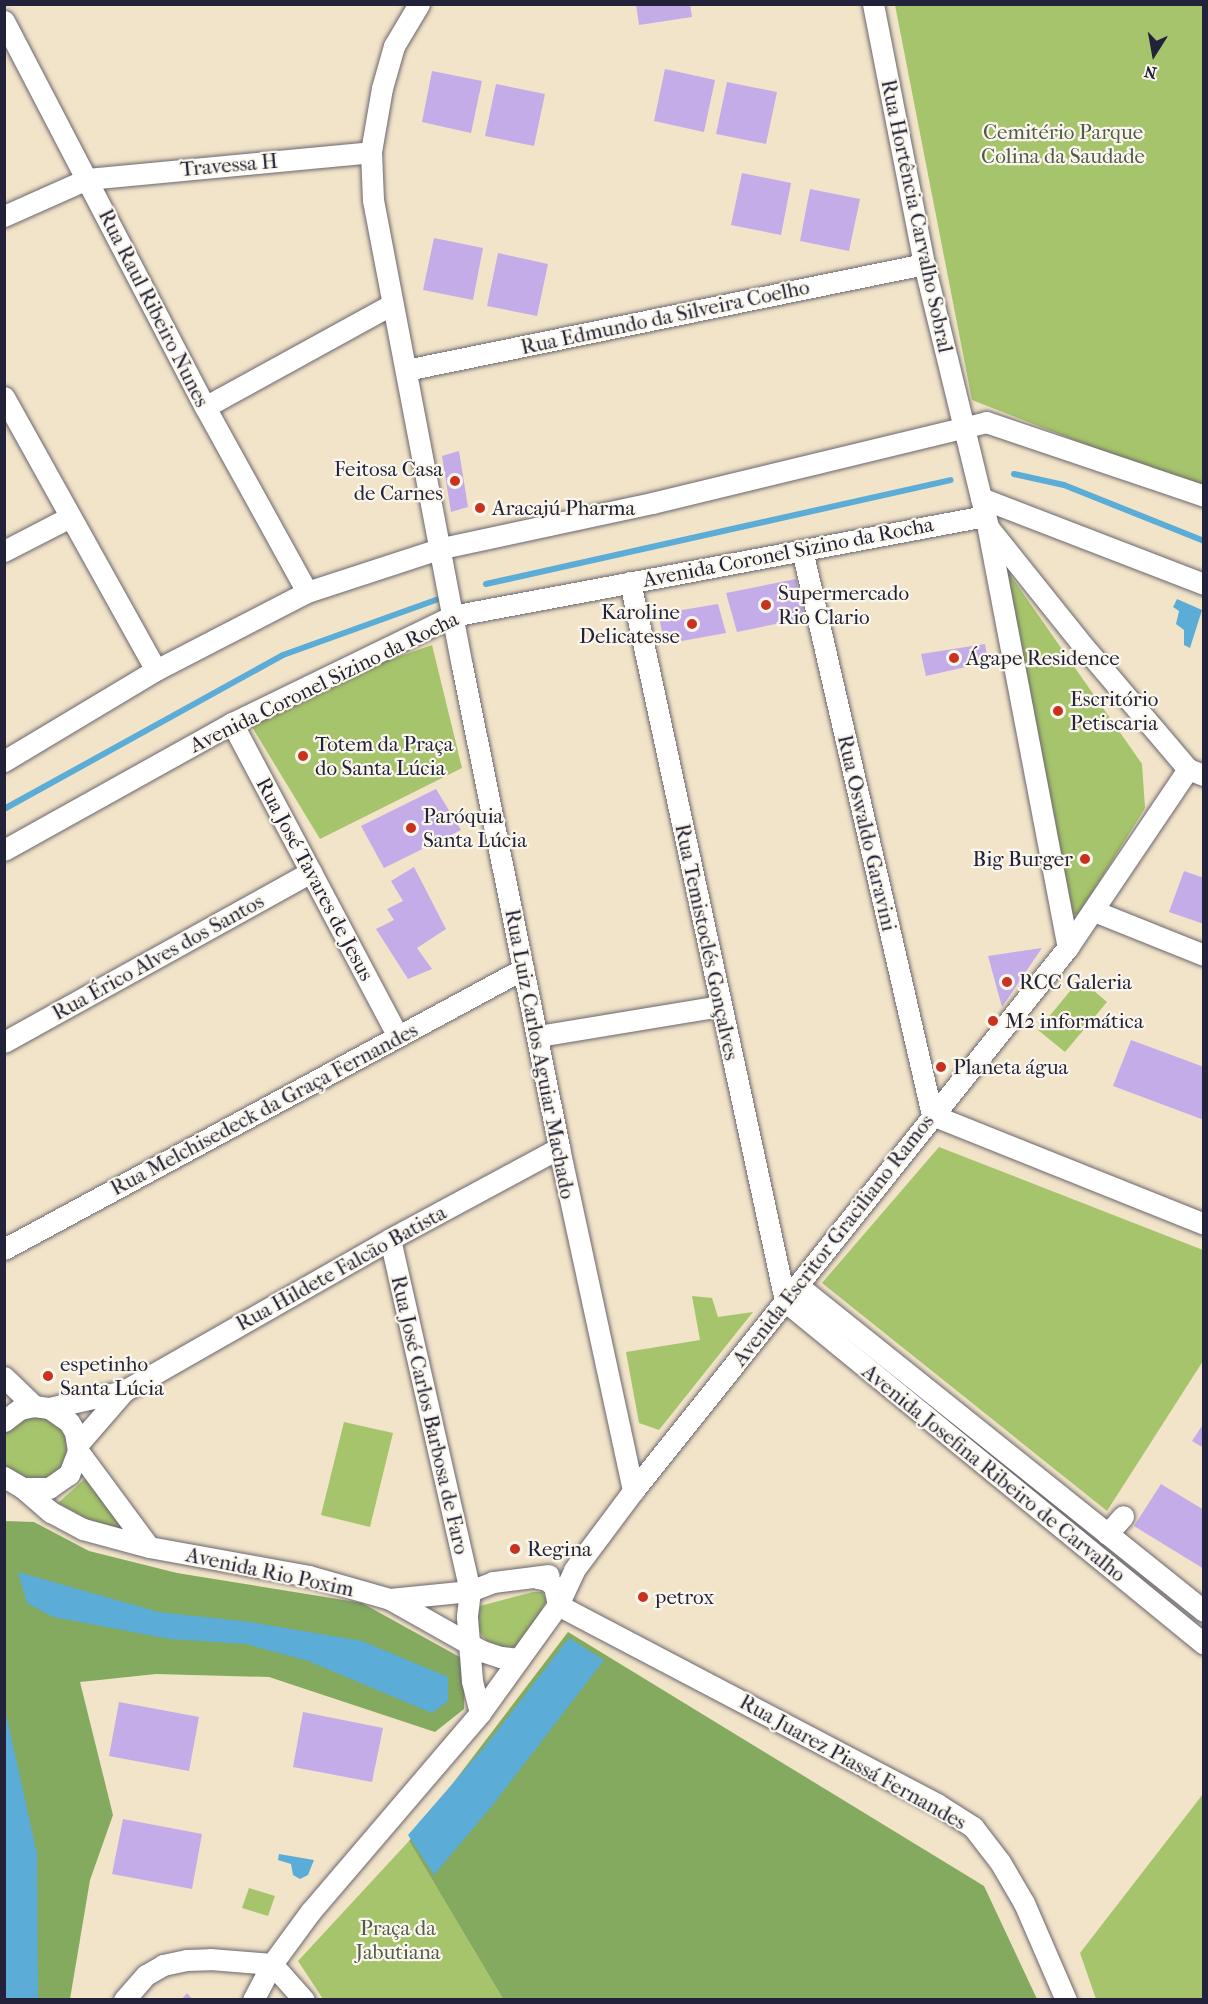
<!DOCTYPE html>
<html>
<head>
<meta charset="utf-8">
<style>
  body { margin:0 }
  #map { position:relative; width:1208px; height:2004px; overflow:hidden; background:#f2e4c9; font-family:"IM FELL French Canon",serif }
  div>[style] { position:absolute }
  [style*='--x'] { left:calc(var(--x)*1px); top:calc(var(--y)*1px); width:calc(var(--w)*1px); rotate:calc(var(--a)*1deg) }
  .green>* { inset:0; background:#a6c46b }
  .forest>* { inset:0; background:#84aa5f }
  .water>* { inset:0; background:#5bacd6 }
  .stream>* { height:6px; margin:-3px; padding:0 3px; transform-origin:3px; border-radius:3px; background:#5bacd6 }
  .building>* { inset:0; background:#c3ace8 }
  .roads { filter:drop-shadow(0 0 2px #6b666d) drop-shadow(0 0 2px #6b666d) }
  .minor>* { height:21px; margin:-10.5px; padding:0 10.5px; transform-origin:10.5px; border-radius:10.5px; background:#fff }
  .dots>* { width:16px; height:16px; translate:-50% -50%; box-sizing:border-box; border:3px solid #fbf7ec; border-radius:50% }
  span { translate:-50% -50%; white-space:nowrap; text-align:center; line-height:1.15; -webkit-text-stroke:4.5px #fbf7ec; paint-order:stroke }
  .park-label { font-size:21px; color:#505b4c }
  .street-label { font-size:21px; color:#22223b }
  .poi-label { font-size:21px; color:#22223b }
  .right { translate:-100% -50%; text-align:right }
  .left { translate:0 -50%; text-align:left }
  .frame { position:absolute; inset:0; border:6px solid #22223b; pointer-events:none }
  .north { position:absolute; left:1124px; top:24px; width:60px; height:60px; -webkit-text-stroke:4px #fbf7ec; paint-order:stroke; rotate:191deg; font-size:16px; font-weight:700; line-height:24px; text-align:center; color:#22223b }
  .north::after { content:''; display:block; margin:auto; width:21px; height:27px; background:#22223b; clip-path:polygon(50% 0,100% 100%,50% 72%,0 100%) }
</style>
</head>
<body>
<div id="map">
  <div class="green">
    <div style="clip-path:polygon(895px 5px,1203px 5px,1203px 490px,972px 400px)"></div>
    <div style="clip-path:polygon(999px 559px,1142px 764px,1145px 808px,1079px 914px,1069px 915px)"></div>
    <div style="clip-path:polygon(432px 645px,462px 768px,320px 839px,252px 727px,300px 701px,383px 662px)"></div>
    <div style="clip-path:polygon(1080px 979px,1107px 1002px,1065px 1052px,1038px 1030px)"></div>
    <div style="clip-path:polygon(939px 1147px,1203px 1250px,1203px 1361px,1107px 1511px,822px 1283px)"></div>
    <div style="clip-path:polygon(692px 1296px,712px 1298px,718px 1317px,753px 1312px,659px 1430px,639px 1423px,626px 1352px,700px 1340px)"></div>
    <div style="clip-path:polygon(33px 1412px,66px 1427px,69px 1463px,39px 1484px,6px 1469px,5px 1465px,5px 1431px)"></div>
    <div style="clip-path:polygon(344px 1422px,393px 1433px,370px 1527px,321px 1515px)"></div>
    <div style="clip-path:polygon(87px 1477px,132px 1533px,115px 1535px,58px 1503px)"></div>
    <div style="clip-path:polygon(533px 1592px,542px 1592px,547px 1600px,525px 1640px,515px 1647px,505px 1648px,487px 1641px,478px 1630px,473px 1615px,480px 1606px)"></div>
    <div style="clip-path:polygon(1203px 1794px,1203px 1999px,1096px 1999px,1080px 1953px)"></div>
    <div style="clip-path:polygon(409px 1841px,503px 1999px,323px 1999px,298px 1961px)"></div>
    <div style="clip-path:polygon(249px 1888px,275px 1896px,268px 1916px,242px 1908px)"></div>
  </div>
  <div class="forest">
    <div style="clip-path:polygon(5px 1521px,34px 1522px,89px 1551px,177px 1573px,362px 1603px,465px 1660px,464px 1709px,435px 1732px,269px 1677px,156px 1674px,80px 1682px,113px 1815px,90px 1880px,70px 1999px,5px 2000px)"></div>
    <div style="clip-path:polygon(568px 1632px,984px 1886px,1037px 1999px,503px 1999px,409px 1841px)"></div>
  </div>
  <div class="water">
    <div style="clip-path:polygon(1177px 599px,1202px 610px,1190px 648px,1184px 645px,1184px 630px,1176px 624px,1179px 611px,1173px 607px)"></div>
    <div style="clip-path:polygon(18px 1572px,159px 1612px,250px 1622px,362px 1641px,448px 1677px,448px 1701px,432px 1713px,308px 1661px,246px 1644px,170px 1639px,53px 1617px,27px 1603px)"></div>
    <div style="clip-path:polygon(569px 1638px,604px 1660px,492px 1806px,434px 1875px,408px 1835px,487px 1744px)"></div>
    <div style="clip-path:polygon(4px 1705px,37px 1854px,38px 1999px,5px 1999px)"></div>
    <div style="clip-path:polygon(279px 1854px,314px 1860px,308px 1875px,300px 1879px,293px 1875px,291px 1864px,278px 1860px)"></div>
  </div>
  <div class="stream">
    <div style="--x:1014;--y:474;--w:51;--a:12.4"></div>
    <div style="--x:1064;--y:485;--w:151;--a:21.8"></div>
    <div style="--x:486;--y:584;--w:476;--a:-12.6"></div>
    <div style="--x:4;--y:809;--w:319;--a:-28.9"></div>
    <div style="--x:283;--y:655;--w:163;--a:-19.8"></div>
  </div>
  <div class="building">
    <div style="clip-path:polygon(636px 4px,690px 4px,692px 17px,639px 25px)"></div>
    <div style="clip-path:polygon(665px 69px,715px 80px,704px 132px,654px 121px)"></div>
    <div style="clip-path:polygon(432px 71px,482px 81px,471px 133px,422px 122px)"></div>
    <div style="clip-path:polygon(727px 82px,777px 92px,766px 144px,716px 134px)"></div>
    <div style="clip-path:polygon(496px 84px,545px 94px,534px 146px,485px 136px)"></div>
    <div style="clip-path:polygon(742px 173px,791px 183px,781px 235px,731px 225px)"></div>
    <div style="clip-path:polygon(810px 189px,860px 199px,849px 251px,800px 241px)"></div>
    <div style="clip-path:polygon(434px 238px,483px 248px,473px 300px,423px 290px)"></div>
    <div style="clip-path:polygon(498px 253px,548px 264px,537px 316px,487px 306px)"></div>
    <div style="clip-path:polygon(459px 451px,468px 507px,451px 512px,442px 456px)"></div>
    <div style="clip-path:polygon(796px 579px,805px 618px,737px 632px,726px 593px)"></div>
    <div style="clip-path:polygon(718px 604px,726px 633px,665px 644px,658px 614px)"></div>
    <div style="clip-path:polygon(985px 644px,988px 662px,926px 676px,921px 654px)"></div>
    <div style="clip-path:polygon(436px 789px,461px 830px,384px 868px,361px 826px)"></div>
    <div style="clip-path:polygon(414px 867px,446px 929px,417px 948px,432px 969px,408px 979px,376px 929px,394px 920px,387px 909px,403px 901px,391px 881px)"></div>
    <div style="clip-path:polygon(1184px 871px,1204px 878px,1204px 924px,1169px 912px)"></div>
    <div style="clip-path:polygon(1042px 948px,1002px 1007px,988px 956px)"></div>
    <div style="clip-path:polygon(1131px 1040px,1204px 1067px,1204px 1120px,1113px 1086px)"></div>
    <div style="clip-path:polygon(1204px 1423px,1204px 1448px,1192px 1441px)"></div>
    <div style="clip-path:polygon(1161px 1484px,1204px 1510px,1204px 1569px,1134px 1526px)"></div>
    <div style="clip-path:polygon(119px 1702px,199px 1717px,189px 1771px,109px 1756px)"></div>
    <div style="clip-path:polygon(303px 1712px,383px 1728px,372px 1782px,293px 1767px)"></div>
    <div style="clip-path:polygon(123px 1819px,202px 1834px,192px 1889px,112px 1874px)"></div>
    <div style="clip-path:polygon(187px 1993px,193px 2000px,181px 2000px)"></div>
  </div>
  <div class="roads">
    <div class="minor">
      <div style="--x:419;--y:4;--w:49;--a:120.8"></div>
      <div style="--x:394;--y:46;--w:44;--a:105.9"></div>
      <div style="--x:382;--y:88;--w:65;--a:99.8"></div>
      <div style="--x:371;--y:152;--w:48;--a:87.6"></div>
      <div style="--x:373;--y:200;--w:474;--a:79.2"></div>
      <div style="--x:462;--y:666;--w:492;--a:78.6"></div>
      <div style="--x:559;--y:1148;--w:351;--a:77.8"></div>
      <div style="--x:873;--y:4;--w:265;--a:78.9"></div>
      <div style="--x:924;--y:264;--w:271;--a:76.3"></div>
      <div style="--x:988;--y:527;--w:155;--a:51.3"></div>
      <div style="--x:1085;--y:648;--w:159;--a:49.6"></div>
      <div style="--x:1188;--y:769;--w:17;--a:21"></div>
      <div style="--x:4;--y:21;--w:435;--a:62.5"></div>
      <div style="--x:205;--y:407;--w:211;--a:61.1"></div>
      <div style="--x:4;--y:216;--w:91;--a:-24"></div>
      <div style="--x:87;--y:179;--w:285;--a:-5.4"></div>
      <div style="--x:406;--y:370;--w:529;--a:-11.56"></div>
      <div style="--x:4;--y:397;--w:312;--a:60.9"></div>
      <div style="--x:205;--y:407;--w:213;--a:-28.8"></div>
      <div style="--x:981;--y:498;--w:239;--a:21.1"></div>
      <div style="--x:988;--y:529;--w:426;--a:79.2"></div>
      <div style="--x:802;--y:550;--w:580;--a:77.04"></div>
      <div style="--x:932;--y:1115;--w:293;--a:21.8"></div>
      <div style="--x:4;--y:551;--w:74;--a:-27.3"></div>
      <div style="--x:630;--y:582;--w:736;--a:77.83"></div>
      <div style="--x:232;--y:723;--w:354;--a:62.1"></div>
      <div style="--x:4;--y:761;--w:177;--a:-30.9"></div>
      <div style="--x:156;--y:670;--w:170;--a:-27.3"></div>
      <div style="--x:307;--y:592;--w:142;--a:-18.1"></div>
      <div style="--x:442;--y:548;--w:215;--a:-12.1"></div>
      <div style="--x:652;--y:503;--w:344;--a:-13.6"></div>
      <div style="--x:986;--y:422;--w:230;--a:18.7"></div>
      <div style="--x:4;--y:850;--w:261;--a:-29.1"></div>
      <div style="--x:232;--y:723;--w:245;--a:-25.9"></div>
      <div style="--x:452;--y:616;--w:542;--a:-10.63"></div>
      <div style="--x:1094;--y:911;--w:118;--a:21.8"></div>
      <div style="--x:539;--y:1036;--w:183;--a:-9.4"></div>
      <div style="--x:4;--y:1042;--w:351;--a:-29"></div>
      <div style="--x:390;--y:1239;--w:361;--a:77.2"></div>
      <div style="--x:470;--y:1591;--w:26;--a:97"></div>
      <div style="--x:467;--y:1617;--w:64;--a:85.5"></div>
      <div style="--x:472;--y:1681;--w:33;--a:76"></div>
      <div style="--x:4;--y:1249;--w:590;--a:-28.35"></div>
      <div style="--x:797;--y:1285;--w:521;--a:38.69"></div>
      <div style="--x:785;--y:1301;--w:541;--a:39.3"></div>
      <div style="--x:4;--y:1377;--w:42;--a:44"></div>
      <div style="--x:49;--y:1408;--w:77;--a:-12.8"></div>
      <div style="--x:124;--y:1391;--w:306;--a:-29.7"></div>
      <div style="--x:390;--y:1239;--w:192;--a:-28.3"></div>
      <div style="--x:4;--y:1421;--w:20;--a:-37"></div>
      <div style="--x:20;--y:1409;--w:14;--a:-12"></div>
      <div style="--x:34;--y:1406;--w:15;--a:8"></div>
      <div style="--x:49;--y:1408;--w:24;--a:35"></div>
      <div style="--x:69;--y:1422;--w:12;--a:59"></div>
      <div style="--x:75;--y:1432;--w:19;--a:81"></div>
      <div style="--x:78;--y:1451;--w:25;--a:111"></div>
      <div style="--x:69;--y:1474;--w:24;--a:145"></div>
      <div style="--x:49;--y:1488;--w:26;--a:180"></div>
      <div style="--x:23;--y:1488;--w:22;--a:-150"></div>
      <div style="--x:78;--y:1444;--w:70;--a:-49"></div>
      <div style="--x:78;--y:1451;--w:119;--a:53.5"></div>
      <div style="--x:23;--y:1488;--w:37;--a:41"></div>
      <div style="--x:51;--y:1512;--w:36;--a:28"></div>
      <div style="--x:83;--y:1529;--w:68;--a:15.3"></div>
      <div style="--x:149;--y:1547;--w:163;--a:10.3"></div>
      <div style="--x:309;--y:1576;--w:84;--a:15.9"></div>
      <div style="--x:390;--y:1599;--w:106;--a:29.5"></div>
      <div style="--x:482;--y:1651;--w:20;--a:18"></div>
      <div style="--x:501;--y:1657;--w:18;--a:6"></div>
      <div style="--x:1107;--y:1534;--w:24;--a:-48"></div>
      <div style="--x:537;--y:1578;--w:10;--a:11"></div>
      <div style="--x:547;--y:1580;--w:9;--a:41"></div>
      <div style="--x:554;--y:1586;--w:19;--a:78"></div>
      <div style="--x:558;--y:1605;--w:428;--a:27.7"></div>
      <div style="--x:937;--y:1804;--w:43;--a:32.6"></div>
      <div style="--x:973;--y:1827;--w:44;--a:52.4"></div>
      <div style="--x:1000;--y:1862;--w:48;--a:59.7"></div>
      <div style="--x:1024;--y:1903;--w:106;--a:66.6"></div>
      <div style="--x:390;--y:1599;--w:80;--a:-5.7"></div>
      <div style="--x:470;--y:1591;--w:25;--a:-21"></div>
      <div style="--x:493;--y:1582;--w:56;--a:-7.1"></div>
      <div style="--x:272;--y:1964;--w:48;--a:48.4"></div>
      <div style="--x:124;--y:2000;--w:33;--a:-49"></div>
      <div style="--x:146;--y:1975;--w:20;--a:-30"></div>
      <div style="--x:163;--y:1965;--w:24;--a:-12"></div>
      <div style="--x:186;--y:1960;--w:24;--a:-2"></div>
      <div style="--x:210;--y:1959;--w:62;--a:4.6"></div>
      <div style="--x:253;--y:2000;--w:41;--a:-62.2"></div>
      <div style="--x:272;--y:1964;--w:66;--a:-53.7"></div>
      <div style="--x:311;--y:1911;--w:260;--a:-49.5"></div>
      <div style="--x:480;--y:1713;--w:133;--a:-54.2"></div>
      <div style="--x:558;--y:1605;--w:38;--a:-65"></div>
      <div style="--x:574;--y:1570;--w:99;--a:-53.2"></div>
      <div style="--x:633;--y:1491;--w:697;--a:-51.35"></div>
      <div style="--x:1068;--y:947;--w:215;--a:-56"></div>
    </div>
  </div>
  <div class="dots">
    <div style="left:455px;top:481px;background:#c8321e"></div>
    <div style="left:480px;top:508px;background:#c8321e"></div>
    <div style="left:766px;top:605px;background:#c8321e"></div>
    <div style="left:692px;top:624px;background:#c8321e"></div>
    <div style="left:954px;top:658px;background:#c8321e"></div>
    <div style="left:1058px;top:711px;background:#c8321e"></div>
    <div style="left:303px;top:756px;background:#c8321e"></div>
    <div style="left:411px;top:828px;background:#c8321e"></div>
    <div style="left:1085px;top:859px;background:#c8321e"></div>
    <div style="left:1007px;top:982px;background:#c8321e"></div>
    <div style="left:993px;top:1021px;background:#c8321e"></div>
    <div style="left:941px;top:1067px;background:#c8321e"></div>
    <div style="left:48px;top:1376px;background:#c8321e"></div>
    <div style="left:515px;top:1549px;background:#c8321e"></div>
    <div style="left:643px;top:1597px;background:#c8321e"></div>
  </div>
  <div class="park-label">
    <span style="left:1063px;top:144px">Cemitério Parque<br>Colina da Saudade</span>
    <span style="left:398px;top:1940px">Praça da<br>Jabutiana</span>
  </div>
  <div class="street-label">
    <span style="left:229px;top:165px;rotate:-5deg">Travessa H</span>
    <span style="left:917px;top:216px;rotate:78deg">Rua Hortência Carvalho Sobral</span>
    <span style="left:154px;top:308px;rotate:63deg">Rua Raul Ribeiro Nunes</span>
    <span style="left:665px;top:317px;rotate:-12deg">Rua Edmundo da Silveira Coelho</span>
    <span style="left:788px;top:552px;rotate:-11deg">Avenida Coronel Sizino da Rocha</span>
    <span style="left:324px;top:682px;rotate:-26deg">Avenida Coronel Sizino da Rocha</span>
    <span style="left:867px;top:833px;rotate:77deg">Rua Oswaldo Garavini</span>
    <span style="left:315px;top:879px;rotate:62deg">Rua José Tavares de Jesus</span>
    <span style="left:707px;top:942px;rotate:78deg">Rua Temistoclés Gonçalves</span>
    <span style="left:158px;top:957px;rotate:-29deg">Rua Érico Alves dos Santos</span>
    <span style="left:540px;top:1054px;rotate:79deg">Rua Luiz Carlos Aguiar Machado</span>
    <span style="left:264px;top:1109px;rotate:-28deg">Rua Melchisedeck da Graça Fernandes</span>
    <span style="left:833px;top:1240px;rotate:-52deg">Avenida Escritor Graciliano Ramos</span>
    <span style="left:341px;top:1268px;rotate:-29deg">Rua Hildete Falcão Batista</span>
    <span style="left:430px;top:1415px;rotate:77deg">Rua José Carlos Barbosa de Faro</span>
    <span style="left:994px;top:1473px;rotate:39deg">Avenida Josefina Ribeiro de Carvalho</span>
    <span style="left:270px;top:1572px;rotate:12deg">Avenida Rio Poxim</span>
    <span style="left:853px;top:1762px;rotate:29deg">Rua Juarez Piassá Fernandes</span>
  </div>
  <div class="poi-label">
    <span class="right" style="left:443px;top:481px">Feitosa Casa<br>de Carnes</span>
    <span class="left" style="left:492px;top:508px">Aracajú Pharma</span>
    <span class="left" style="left:778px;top:605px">Supermercado<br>Rio Clario</span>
    <span class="right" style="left:680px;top:624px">Karoline<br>Delicatesse</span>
    <span class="left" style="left:966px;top:658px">Ágape Residence</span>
    <span class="left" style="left:1070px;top:711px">Escritório<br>Petiscaria</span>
    <span class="left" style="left:315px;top:756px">Totem da Praça<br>do Santa Lúcia</span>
    <span class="left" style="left:423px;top:828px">Paróquia<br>Santa Lúcia</span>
    <span class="right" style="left:1073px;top:859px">Big Burger</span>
    <span class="left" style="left:1019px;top:982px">RCC Galeria</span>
    <span class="left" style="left:1005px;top:1021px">M2 informática</span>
    <span class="left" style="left:953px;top:1067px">Planeta água</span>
    <span class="left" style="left:60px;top:1376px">espetinho<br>Santa Lúcia</span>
    <span class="left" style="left:527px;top:1549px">Regina</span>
    <span class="left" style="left:655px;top:1597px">petrox</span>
  </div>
  <div class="frame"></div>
  <div class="north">N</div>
</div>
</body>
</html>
